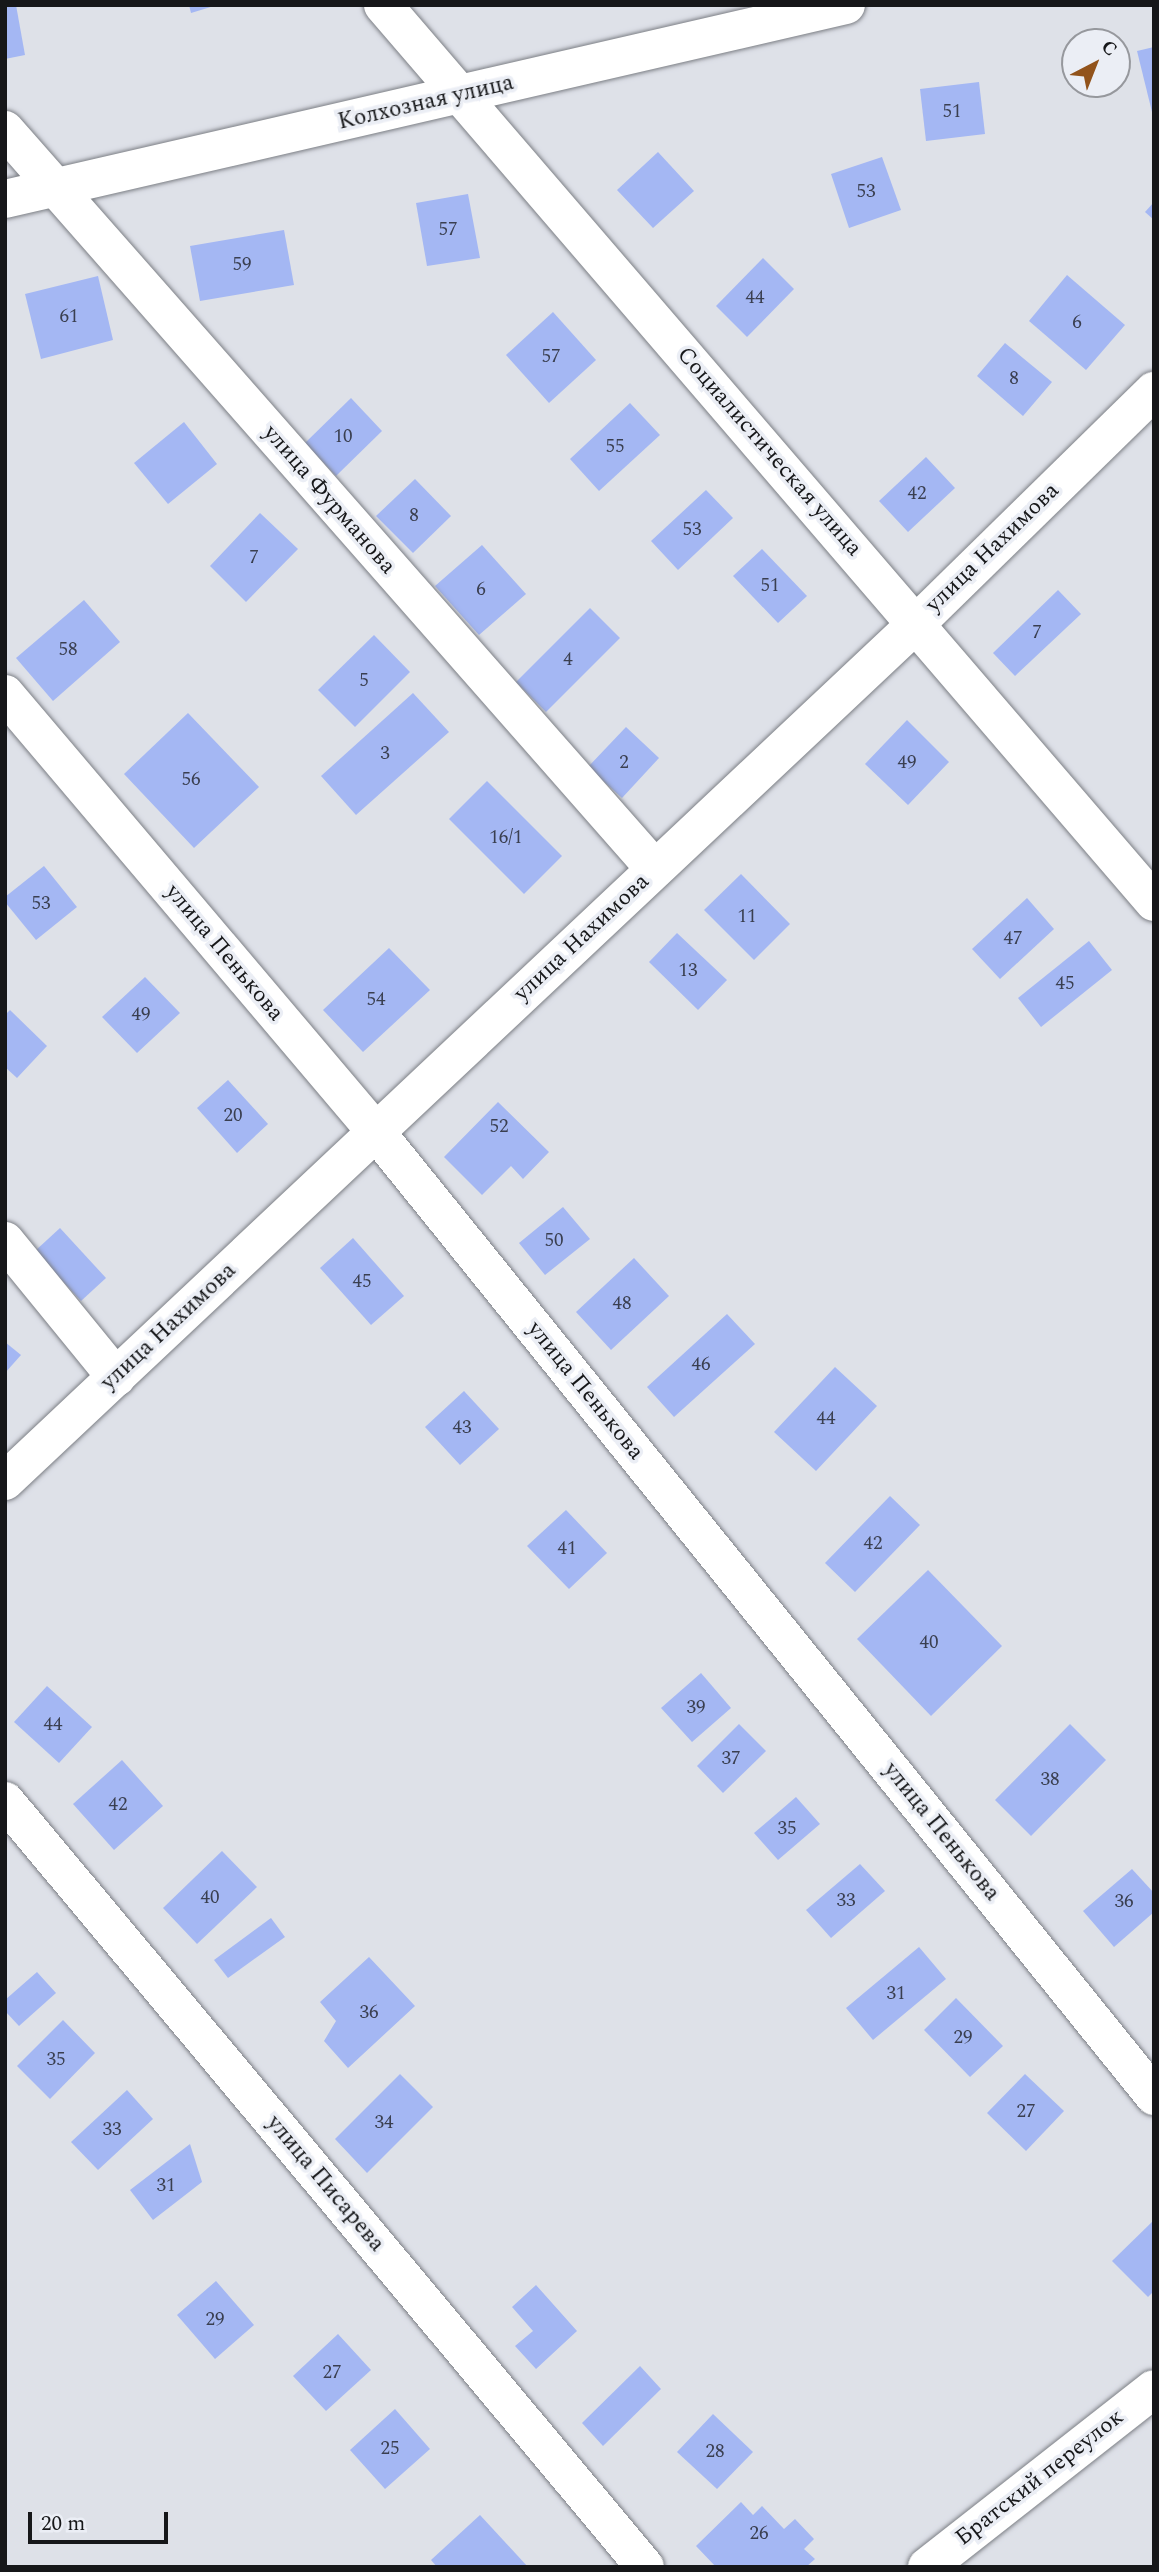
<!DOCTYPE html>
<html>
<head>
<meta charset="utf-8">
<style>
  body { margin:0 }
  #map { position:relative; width:1159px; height:2572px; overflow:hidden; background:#dee1e8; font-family:Spectral,serif }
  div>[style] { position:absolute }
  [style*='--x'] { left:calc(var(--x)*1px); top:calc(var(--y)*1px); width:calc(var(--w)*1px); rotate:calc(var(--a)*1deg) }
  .building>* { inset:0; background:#a4b7f3 }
  .roads { filter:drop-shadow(0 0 2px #7c7f85) drop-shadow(0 0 2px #7c7f85) }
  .street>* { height:38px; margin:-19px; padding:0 19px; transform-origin:19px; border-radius:19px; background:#fff }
  .secondary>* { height:38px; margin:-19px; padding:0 19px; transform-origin:19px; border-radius:19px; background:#fff }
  span { translate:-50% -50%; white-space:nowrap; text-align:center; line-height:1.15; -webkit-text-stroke:7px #ebeef5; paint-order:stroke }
  .number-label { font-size:19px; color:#3a3f50 }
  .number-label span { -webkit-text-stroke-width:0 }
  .street-label { font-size:23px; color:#161719 }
  .frame { position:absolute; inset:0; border:7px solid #161719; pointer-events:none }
  .north { position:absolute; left:1061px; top:28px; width:70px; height:70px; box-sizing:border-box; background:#ebeef5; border:2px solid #96989d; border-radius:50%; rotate:42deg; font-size:19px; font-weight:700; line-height:28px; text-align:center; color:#161719 }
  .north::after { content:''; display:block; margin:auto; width:24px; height:32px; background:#92531b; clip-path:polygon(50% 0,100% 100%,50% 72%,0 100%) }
  .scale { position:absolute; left:28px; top:2512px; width:140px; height:32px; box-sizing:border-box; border:4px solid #161719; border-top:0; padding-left:9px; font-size:21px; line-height:24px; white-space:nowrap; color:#161719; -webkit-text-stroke:5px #ebeef5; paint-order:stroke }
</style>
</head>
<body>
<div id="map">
  <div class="building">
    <div style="clip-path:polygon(5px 5px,16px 5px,25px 55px,5px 59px)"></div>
    <div style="clip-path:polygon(189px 5px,214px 5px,214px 6px,191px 13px)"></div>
    <div style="clip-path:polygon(1154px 47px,1154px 116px,1153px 116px,1137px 51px)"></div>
    <div style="clip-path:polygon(979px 82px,985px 134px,926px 141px,920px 89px)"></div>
    <div style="clip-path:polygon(658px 152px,694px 191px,653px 228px,617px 190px)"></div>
    <div style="clip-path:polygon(882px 157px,901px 210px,849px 228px,831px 174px)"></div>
    <div style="clip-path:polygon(468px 194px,480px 258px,427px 266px,416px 203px)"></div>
    <div style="clip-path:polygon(1154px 202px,1154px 220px,1145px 212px)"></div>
    <div style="clip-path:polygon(284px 230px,294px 285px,200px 301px,190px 246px)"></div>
    <div style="clip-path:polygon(763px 258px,794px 289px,747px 337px,716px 306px)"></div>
    <div style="clip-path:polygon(1067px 275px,1125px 325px,1086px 370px,1029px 321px)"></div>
    <div style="clip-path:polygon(98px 276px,113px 340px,41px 359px,25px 294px)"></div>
    <div style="clip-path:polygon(553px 312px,596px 360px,549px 403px,506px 355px)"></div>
    <div style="clip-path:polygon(1005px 343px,1052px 382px,1023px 416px,977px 376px)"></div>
    <div style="clip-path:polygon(351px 398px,382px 431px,336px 476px,305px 443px)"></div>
    <div style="clip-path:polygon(630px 403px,660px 435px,599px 491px,570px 459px)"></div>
    <div style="clip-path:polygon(184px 422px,217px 464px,168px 504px,134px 463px)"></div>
    <div style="clip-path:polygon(926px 457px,955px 488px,908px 532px,879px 501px)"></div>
    <div style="clip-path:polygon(415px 479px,451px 516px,413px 553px,376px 516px)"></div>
    <div style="clip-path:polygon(706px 490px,733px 518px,678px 570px,651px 541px)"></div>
    <div style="clip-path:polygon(260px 513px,298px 549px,246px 602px,210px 566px)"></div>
    <div style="clip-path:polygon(482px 545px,526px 594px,479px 635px,435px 586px)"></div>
    <div style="clip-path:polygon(762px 549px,807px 596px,778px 623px,733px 576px)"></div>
    <div style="clip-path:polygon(1058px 590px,1081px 614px,1015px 676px,993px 653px)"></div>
    <div style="clip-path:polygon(84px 600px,120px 642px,53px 701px,16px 658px)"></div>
    <div style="clip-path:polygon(590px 608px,620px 638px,546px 712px,516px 682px)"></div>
    <div style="clip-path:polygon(374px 635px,410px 672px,355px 727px,318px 690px)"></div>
    <div style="clip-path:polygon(413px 693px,449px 732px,356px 815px,321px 776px)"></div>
    <div style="clip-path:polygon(188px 713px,259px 787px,194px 848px,124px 774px)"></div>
    <div style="clip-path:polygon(907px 720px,949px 762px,908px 805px,865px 764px)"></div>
    <div style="clip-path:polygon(626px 727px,659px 758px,622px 798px,588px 767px)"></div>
    <div style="clip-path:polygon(487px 781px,562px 856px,524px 894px,449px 819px)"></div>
    <div style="clip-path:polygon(44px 866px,77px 907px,36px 940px,5px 902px,5px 897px)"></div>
    <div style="clip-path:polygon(741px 874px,790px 924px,754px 960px,704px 910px)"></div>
    <div style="clip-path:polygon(1027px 898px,1054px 929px,1000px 979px,972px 949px)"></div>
    <div style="clip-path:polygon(677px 933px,727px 980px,698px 1010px,649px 962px)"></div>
    <div style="clip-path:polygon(1089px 941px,1112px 970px,1041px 1027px,1018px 998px)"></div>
    <div style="clip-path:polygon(389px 948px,430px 990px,363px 1052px,323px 1010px)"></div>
    <div style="clip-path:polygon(145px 977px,180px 1013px,137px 1053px,102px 1017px)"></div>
    <div style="clip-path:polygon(10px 1010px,47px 1046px,17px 1078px,5px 1067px,5px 1015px)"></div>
    <div style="clip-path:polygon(228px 1080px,268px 1124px,237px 1153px,197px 1108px)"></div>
    <div style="clip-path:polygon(498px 1102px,549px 1152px,523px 1179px,511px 1166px,482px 1195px,444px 1157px)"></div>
    <div style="clip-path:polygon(563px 1207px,590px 1239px,545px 1275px,519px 1243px)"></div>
    <div style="clip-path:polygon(60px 1228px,106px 1278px,81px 1301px,35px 1251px)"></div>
    <div style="clip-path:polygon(353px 1238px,404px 1296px,371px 1325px,320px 1268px)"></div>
    <div style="clip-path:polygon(634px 1258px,669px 1296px,611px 1350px,576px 1312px)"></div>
    <div style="clip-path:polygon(727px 1314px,755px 1344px,674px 1417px,647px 1387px)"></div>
    <div style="clip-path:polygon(5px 1342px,21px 1355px,5px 1373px)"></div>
    <div style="clip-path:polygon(835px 1367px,877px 1406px,816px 1471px,774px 1432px)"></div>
    <div style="clip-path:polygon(464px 1391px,499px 1429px,460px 1465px,425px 1427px)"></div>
    <div style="clip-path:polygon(890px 1496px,920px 1525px,855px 1592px,825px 1563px)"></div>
    <div style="clip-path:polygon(566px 1510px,607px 1553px,569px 1589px,527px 1546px)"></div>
    <div style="clip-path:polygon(928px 1570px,1002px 1646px,931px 1716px,857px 1639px)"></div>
    <div style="clip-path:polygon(701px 1673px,731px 1708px,692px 1742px,661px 1708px)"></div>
    <div style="clip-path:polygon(47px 1686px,92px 1727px,59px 1763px,14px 1722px)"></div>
    <div style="clip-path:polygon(739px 1724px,766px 1751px,723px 1793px,697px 1766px)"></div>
    <div style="clip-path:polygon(1070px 1724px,1106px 1760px,1031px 1836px,995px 1800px)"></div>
    <div style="clip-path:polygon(122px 1760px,163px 1806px,114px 1850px,73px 1804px)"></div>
    <div style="clip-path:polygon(796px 1797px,820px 1824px,778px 1860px,754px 1833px)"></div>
    <div style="clip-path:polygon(222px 1851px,257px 1887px,197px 1944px,163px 1908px)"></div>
    <div style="clip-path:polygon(860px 1864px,885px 1891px,831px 1938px,806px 1910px)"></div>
    <div style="clip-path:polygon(1132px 1869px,1154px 1893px,1154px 1912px,1114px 1947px,1083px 1911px)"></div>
    <div style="clip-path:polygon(271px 1918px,285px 1937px,228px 1978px,214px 1960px)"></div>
    <div style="clip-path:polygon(919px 1947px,946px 1979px,873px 2040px,846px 2008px)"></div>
    <div style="clip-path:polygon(369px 1957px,415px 2006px,348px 2068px,324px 2041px,336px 2021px,320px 2002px)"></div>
    <div style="clip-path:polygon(37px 1972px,56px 1993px,19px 2026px,5px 2011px,5px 2000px)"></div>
    <div style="clip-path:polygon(956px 1998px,1003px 2046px,970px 2077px,924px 2030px)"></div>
    <div style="clip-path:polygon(63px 2020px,95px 2053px,50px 2099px,17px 2066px)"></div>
    <div style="clip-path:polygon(400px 2074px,433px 2107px,367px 2173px,335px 2139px)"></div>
    <div style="clip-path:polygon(1025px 2074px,1064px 2111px,1026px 2151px,987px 2113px)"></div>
    <div style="clip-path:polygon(127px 2090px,153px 2119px,98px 2170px,71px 2142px)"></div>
    <div style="clip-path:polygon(190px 2144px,202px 2182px,153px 2220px,130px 2190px)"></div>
    <div style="clip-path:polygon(1154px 2220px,1154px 2291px,1148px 2297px,1112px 2261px)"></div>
    <div style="clip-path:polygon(216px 2281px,254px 2325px,215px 2359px,177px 2315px)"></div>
    <div style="clip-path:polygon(536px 2285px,577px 2331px,536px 2369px,515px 2346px,533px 2331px,512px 2307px)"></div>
    <div style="clip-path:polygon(338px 2334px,371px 2370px,326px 2411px,293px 2376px)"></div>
    <div style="clip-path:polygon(640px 2366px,661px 2389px,603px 2446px,582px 2423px)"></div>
    <div style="clip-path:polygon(395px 2409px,430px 2449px,385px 2489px,350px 2450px)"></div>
    <div style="clip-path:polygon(713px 2414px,753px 2452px,717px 2489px,677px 2452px)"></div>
    <div style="clip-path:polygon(741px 2502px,753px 2515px,762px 2506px,784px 2529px,795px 2519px,814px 2539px,804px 2549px,815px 2559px,806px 2567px,716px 2567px,696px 2546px)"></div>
    <div style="clip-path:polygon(480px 2515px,528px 2567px,437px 2567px,431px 2560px)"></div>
  </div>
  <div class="roads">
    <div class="street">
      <div style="--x:5;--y:130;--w:984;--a:48.67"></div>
      <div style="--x:5;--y:694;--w:574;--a:49.73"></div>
      <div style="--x:376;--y:1132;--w:1239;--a:51.09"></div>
      <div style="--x:5;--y:1241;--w:176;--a:50.8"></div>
      <div style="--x:5;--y:1801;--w:998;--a:50.12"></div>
      <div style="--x:927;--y:2567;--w:288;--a:-38.1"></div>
    </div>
    <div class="secondary">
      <div style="--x:383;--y:5;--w:1183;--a:49.32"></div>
      <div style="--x:5;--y:199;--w:863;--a:-12.99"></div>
      <div style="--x:5;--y:1481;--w:1252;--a:-43.25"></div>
      <div style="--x:917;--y:623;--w:332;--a:-44.4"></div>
    </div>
  </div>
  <div class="number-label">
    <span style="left:952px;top:112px">51</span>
    <span style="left:866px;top:192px">53</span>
    <span style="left:448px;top:230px">57</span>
    <span style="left:242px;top:265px">59</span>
    <span style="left:755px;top:298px">44</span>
    <span style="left:69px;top:317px">61</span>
    <span style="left:1077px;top:323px">6</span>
    <span style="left:551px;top:357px">57</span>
    <span style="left:1014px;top:379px">8</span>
    <span style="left:343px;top:437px">10</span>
    <span style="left:615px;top:447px">55</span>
    <span style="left:917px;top:494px">42</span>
    <span style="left:414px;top:516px">8</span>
    <span style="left:692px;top:530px">53</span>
    <span style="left:254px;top:558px">7</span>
    <span style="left:770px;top:586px">51</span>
    <span style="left:481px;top:590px">6</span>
    <span style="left:1037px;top:633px">7</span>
    <span style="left:68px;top:650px">58</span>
    <span style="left:568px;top:660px">4</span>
    <span style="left:364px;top:681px">5</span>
    <span style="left:385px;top:754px">3</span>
    <span style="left:624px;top:763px">2</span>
    <span style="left:907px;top:763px">49</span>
    <span style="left:191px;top:780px">56</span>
    <span style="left:506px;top:838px">16/1</span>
    <span style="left:41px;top:904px">53</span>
    <span style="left:747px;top:917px">11</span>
    <span style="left:1013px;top:939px">47</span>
    <span style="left:688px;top:971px">13</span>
    <span style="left:1065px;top:984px">45</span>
    <span style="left:376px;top:1000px">54</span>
    <span style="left:141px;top:1015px">49</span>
    <span style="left:233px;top:1116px">20</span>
    <span style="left:499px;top:1127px">52</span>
    <span style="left:554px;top:1241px">50</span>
    <span style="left:362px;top:1282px">45</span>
    <span style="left:622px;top:1304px">48</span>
    <span style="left:701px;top:1365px">46</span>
    <span style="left:826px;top:1419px">44</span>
    <span style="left:462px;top:1428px">43</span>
    <span style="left:873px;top:1544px">42</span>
    <span style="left:567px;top:1549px">41</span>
    <span style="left:929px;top:1643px">40</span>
    <span style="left:696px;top:1708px">39</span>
    <span style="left:53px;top:1725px">44</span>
    <span style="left:731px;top:1759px">37</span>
    <span style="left:1050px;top:1780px">38</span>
    <span style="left:118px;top:1805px">42</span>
    <span style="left:787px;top:1829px">35</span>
    <span style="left:210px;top:1898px">40</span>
    <span style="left:846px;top:1901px">33</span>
    <span style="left:1124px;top:1902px">36</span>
    <span style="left:896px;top:1994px">31</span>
    <span style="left:369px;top:2013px">36</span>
    <span style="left:963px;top:2038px">29</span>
    <span style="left:56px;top:2060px">35</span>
    <span style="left:1026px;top:2112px">27</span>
    <span style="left:384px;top:2123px">34</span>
    <span style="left:112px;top:2130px">33</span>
    <span style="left:166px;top:2186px">31</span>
    <span style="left:215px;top:2320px">29</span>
    <span style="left:332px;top:2373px">27</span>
    <span style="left:390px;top:2449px">25</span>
    <span style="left:715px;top:2452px">28</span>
    <span style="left:759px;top:2534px">26</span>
  </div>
  <div class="street-label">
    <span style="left:426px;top:103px;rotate:-13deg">Колхозная улица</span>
    <span style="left:769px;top:452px;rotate:49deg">Социалистическая улица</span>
    <span style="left:329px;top:500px;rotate:49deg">улица Фурманова</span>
    <span style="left:993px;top:548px;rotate:-44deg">улица Нахимова</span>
    <span style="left:582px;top:938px;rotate:-43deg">улица Нахимова</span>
    <span style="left:224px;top:953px;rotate:50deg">улица Пенькова</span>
    <span style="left:169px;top:1327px;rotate:-43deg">улица Нахимова</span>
    <span style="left:585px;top:1391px;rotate:51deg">улица Пенькова</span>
    <span style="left:941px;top:1832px;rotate:51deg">улица Пенькова</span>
    <span style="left:325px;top:2184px;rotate:50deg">улица Писарева</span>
    <span style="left:1040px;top:2478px;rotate:-38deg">Братский переулок</span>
  </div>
  <div class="frame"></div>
  <div class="north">С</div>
  <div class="scale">20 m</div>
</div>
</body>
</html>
